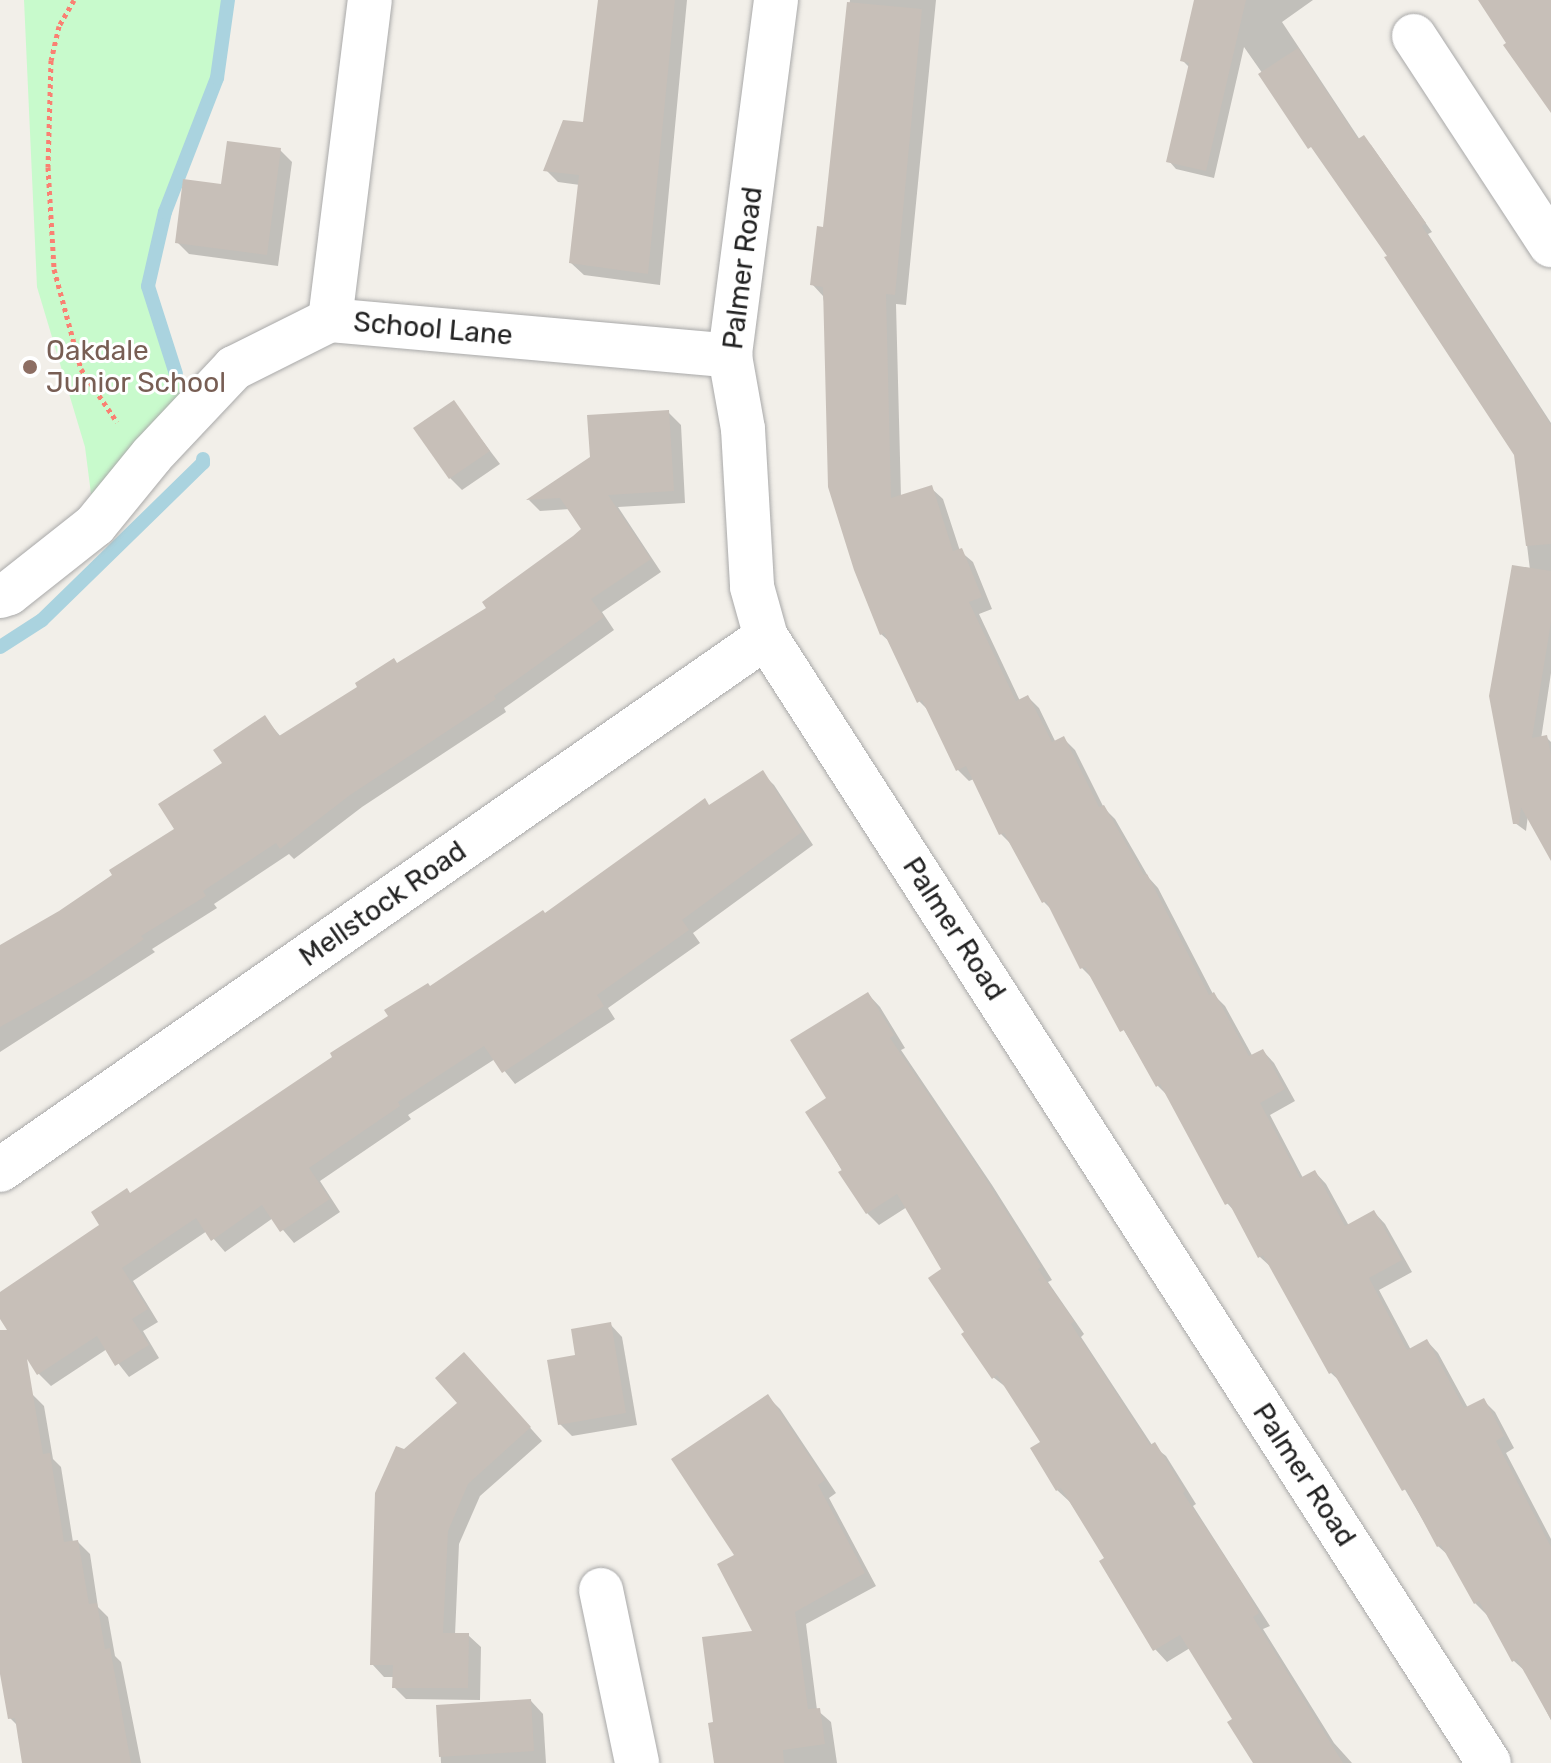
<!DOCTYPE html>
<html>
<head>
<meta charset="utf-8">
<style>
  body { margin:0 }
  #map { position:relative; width:1551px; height:1763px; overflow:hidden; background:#f2efe9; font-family:Rubik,sans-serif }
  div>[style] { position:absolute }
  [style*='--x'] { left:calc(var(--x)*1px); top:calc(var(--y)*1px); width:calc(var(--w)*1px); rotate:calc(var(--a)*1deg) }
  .park>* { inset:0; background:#c8facc }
  .shadow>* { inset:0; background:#0003 }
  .stream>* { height:14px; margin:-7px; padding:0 7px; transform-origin:7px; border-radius:7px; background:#aad3df }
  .building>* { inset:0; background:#c7bfb8 }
  .path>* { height:5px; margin-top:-2.5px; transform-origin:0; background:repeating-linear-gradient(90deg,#fa8072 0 4px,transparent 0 8px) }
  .roads { filter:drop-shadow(0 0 2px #a9a9a9) drop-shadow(0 0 2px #a9a9a9) }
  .minor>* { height:44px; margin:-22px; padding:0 22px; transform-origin:22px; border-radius:22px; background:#fff }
  .dots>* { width:22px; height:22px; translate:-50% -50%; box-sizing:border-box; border:4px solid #fff; border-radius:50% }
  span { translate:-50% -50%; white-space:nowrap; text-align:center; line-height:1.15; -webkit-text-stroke:6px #fff; paint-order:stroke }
  .street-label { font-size:28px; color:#222 }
  .education-label { font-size:28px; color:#785e54 }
  .left { translate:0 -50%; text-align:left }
</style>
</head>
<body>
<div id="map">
  <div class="park">
    <div style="clip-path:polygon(24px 0,228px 0,217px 78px,165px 212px,148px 286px,190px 415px,95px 525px,85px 447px,37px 287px)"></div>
  </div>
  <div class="shadow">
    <div style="clip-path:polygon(601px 0,687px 0,660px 285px,584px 275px,571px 263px,580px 185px,558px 182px,546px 170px,585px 124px)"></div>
    <div style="clip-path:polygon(850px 0,936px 0,906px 305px,896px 304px,901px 497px,931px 488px,943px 499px,960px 551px,973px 562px,992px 609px,979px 614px,1020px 701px,1028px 697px,1039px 708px,1056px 743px,1064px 739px,1075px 750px,1104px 808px,1115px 819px,1149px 878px,1158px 888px,1213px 994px,1225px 1006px,1253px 1057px,1263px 1051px,1274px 1063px,1295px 1101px,1270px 1115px,1303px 1178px,1315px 1172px,1326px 1184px,1349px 1226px,1374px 1212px,1385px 1224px,1412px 1272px,1379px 1290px,1411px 1350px,1427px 1341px,1438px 1353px,1468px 1408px,1483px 1400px,1495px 1412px,1514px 1448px,1506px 1453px,1551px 1539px,1551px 1720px,1526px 1672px,1514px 1661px,1487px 1615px,1475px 1603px,1450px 1557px,1438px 1546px,1344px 1385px,1331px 1373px,1272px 1268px,1260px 1257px,1237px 1214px,1227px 1203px,1170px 1098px,1157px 1085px,1093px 979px,1082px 968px,1054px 912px,1044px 902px,1013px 846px,1001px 834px,974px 779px,969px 781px,958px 770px,931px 713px,919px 701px,891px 643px,881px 634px,823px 296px,812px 284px,824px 229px)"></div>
    <div style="clip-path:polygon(1197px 0,1313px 0,1282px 22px,1360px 140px,1371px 145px,1432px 232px,1428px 234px,1551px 423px,1551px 673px,1541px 739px,1547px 738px,1551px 742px,1551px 856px,1528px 815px,1526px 831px,1515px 823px,1530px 570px,1516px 454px,1390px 256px,1244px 47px,1214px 178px,1176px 169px,1169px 161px,1190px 68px,1182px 60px)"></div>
    <div style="clip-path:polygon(280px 150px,292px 162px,278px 266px,189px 254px,177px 242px,222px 186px)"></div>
    <div style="clip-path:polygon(454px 403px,500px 464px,462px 490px,450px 478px)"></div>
    <div style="clip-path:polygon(668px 412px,681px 425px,685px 503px,618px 507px,661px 572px,602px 612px,614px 630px,504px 708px,506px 712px,362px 807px,294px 859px,289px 854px,214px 904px,217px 908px,152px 949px,155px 952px,0 1052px,0 955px,177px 830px,225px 764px,265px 718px,281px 737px,489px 609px,584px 529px,570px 509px,540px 511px,529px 500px)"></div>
    <div style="clip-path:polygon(762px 773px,774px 785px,813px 845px,693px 933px,700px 943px,608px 1008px,615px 1019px,515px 1084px,495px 1059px,408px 1115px,411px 1119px,320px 1181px,340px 1212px,294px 1243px,273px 1218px,225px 1252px,207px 1231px,133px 1281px,158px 1322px,143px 1331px,159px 1358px,129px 1377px,107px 1349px,51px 1386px,39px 1374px,0 1316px,0 1294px,102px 1226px,131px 1195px,335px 1058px,430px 988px)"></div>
    <div style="clip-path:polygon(868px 994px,880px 1007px,905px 1048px,901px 1050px,992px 1185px,1052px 1280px,1048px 1282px,1084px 1334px,1081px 1337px,1152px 1445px,1166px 1456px,1196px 1504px,1193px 1506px,1270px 1626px,1263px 1629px,1334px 1743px,1352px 1763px,1255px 1763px,1235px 1720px,1190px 1648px,1167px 1662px,1155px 1649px,1107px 1559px,1070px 1502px,1057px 1490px,1042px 1443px,1007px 1388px,993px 1377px,967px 1332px,944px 1270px,907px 1207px,879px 1225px,867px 1213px,808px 1113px,829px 1099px)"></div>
    <div style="clip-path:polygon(610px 1324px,622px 1337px,637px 1425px,572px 1436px,560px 1424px)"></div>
    <div style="clip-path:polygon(476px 1367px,542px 1441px,480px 1496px,459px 1544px,455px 1635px,468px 1635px,481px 1647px,480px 1700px,406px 1699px,394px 1687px,394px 1677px,384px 1677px,372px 1664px,405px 1452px,460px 1403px)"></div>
    <div style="clip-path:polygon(31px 1393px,44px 1406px,53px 1459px,61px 1467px,73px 1542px,78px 1542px,90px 1554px,98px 1607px,108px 1617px,115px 1656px,121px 1662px,141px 1763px,24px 1763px,18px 1726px,10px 1718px,0 1662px,0 1399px)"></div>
    <div style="clip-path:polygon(768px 1397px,780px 1409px,836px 1493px,829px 1498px,876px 1586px,806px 1624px,817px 1710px,831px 1722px,837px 1763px,716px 1763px,715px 1724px,756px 1632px,737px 1555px)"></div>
    <div style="clip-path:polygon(531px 1701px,543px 1714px,546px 1763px,441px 1763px,438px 1707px)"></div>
  </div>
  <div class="stream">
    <div style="--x:176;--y:374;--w:92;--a:-107.7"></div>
    <div style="--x:148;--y:286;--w:76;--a:-77.1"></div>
    <div style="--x:165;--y:212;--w:144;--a:-68.8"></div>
    <div style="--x:217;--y:78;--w:79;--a:-82"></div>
    <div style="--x:0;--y:647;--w:50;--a:-32.7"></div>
    <div style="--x:42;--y:620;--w:225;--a:-44.3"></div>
    <div style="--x:203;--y:463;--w:4;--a:-90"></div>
  </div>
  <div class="building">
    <div style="clip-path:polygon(598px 0,675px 0,648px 274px,569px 263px,579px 175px,543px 171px,563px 120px,583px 122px)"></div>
    <div style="clip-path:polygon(1194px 0,1246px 0,1206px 171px,1166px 162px,1189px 63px,1180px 61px)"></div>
    <div style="clip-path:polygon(1478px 0,1551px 0,1551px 113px,1503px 45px,1506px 43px)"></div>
    <div style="clip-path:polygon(847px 2px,922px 9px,895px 295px,886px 294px,891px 498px,932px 485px,953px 551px,962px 548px,982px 597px,969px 602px,1016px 701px,1028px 695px,1052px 742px,1064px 736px,1099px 807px,1104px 805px,1144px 875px,1147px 874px,1209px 995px,1214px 992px,1249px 1056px,1263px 1049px,1285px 1089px,1260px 1103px,1300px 1178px,1315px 1170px,1345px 1226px,1374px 1210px,1402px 1260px,1369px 1278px,1407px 1350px,1427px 1339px,1464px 1408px,1484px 1398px,1504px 1436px,1496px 1441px,1551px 1547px,1551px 1720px,1517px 1659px,1512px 1662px,1479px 1601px,1474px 1604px,1441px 1545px,1437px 1547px,1406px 1489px,1402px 1491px,1333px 1372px,1329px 1374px,1263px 1255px,1258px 1258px,1229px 1203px,1225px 1205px,1160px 1084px,1156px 1087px,1124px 1030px,1120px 1032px,1085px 967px,1080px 969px,1046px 901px,1042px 903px,1004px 833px,999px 835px,966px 766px,956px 771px,922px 700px,917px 703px,884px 633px,880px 635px,854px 570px,828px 487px,823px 287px,810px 285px,817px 226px,823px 227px)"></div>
    <div style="clip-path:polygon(1298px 48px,1358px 139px,1364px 135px,1426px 223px,1422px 226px,1551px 425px,1551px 544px,1526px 546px,1514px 455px,1384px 257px,1387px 256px,1311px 147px,1308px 149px,1258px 74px)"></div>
    <div style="clip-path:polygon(227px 141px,281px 148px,267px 255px,175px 243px,183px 179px,221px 184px)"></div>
    <div style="clip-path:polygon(454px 400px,490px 451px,449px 479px,413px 428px)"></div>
    <div style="clip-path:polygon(669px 410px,674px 491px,608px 495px,651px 559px,591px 599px,604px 617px,494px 696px,496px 699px,350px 795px,280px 849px,276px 843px,203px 891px,206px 896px,141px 936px,144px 939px,89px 977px,0 1027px,0 945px,59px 911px,112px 875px,109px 870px,174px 829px,158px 804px,222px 763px,213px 750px,265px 715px,279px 736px,357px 687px,355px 683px,394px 658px,397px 663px,486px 608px,482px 602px,573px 536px,581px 529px,560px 498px,526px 500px,590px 457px,587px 415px)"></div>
    <div style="clip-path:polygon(1512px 565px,1551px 571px,1551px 622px,1532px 738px,1547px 735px,1551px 755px,1551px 861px,1521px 807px,1519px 824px,1513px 824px,1489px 696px)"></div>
    <div style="clip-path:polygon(763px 770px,802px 832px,682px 920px,689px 930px,597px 995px,604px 1006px,502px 1073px,484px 1046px,398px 1102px,400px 1106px,309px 1168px,330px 1199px,280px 1232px,262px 1205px,211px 1241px,196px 1218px,122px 1268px,148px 1309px,132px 1319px,149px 1345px,115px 1366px,97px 1336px,37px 1375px,27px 1359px,43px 1454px,50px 1453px,64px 1542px,78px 1540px,89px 1604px,97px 1603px,105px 1649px,110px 1648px,131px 1763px,22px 1763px,15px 1718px,8px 1719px,0 1674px,0 1330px,7px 1330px,0 1319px,0 1292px,99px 1225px,91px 1212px,127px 1188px,130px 1193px,332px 1057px,330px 1053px,388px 1016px,384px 1010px,428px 983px,430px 986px,543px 910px,545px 913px,705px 798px,709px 805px)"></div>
    <div style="clip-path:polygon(868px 992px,894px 1035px,890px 1038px,980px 1170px,1041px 1267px,1038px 1269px,1074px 1321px,1071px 1324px,1150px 1445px,1155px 1442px,1185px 1491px,1183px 1493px,1240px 1580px,1259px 1613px,1253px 1617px,1343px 1763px,1253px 1763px,1227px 1722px,1232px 1719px,1180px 1635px,1153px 1651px,1099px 1561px,1104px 1558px,1061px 1488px,1056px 1491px,1030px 1448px,1040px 1442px,997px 1375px,992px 1379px,961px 1334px,964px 1332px,928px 1278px,941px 1269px,897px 1194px,866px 1214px,838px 1172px,842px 1170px,805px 1112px,826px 1098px,790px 1040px)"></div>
    <div style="clip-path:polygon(611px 1322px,626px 1413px,558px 1425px,547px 1360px,575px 1355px,571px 1329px)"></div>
    <div style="clip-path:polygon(464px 1352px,531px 1427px,468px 1484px,448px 1531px,443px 1633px,469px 1633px,468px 1688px,392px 1688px,393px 1665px,370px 1665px,375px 1493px,396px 1446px,404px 1449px,457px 1403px,435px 1378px)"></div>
    <div style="clip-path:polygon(768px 1394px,825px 1480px,818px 1485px,865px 1573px,795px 1612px,808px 1709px,820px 1708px,825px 1744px,783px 1750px,784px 1763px,714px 1763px,708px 1723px,713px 1722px,702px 1637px,752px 1631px,717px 1564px,734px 1555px,671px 1459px)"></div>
    <div style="clip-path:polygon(531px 1699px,534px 1751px,439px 1757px,436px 1705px)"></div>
  </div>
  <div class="path">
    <div style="--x:74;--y:0;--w:30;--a:120"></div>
    <div style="--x:59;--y:26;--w:35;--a:103"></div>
    <div style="--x:51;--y:60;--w:107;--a:91.6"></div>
    <div style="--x:48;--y:167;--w:102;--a:86.6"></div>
    <div style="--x:54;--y:269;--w:104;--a:74.9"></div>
    <div style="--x:81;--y:369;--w:64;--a:55.8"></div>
  </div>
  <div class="roads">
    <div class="minor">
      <div style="--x:776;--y:0;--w:359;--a:97.4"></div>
      <div style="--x:730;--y:356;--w:74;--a:79.9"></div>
      <div style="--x:743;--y:429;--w:158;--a:86.7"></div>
      <div style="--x:752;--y:587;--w:52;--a:74.4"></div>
      <div style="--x:766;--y:637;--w:1338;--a:57.3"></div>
      <div style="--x:1414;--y:36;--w:250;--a:56.8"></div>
      <div style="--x:330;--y:320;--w:322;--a:-82.9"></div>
      <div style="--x:0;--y:596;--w:9;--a:-18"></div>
      <div style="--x:9;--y:593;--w:110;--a:-38.3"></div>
      <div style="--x:95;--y:525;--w:90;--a:-50.8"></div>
      <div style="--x:152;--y:455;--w:120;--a:-46.7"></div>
      <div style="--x:234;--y:368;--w:107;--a:-26.6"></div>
      <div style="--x:330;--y:320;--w:402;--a:5.1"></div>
      <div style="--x:0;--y:1170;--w:933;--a:-34.83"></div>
      <div style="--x:601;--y:1590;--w:177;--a:78.2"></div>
    </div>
  </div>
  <div class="dots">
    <div style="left:30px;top:367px;background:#8d6e63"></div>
  </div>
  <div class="street-label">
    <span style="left:743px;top:268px;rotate:-83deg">Palmer Road</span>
    <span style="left:433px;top:329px;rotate:5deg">School Lane</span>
    <span style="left:383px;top:904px;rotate:-35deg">Mellstock Road</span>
    <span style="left:954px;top:929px;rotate:57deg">Palmer Road</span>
    <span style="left:1304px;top:1475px;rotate:57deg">Palmer Road</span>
  </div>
  <div class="education-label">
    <span class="left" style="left:46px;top:367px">Oakdale<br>Junior School</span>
  </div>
</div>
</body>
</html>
